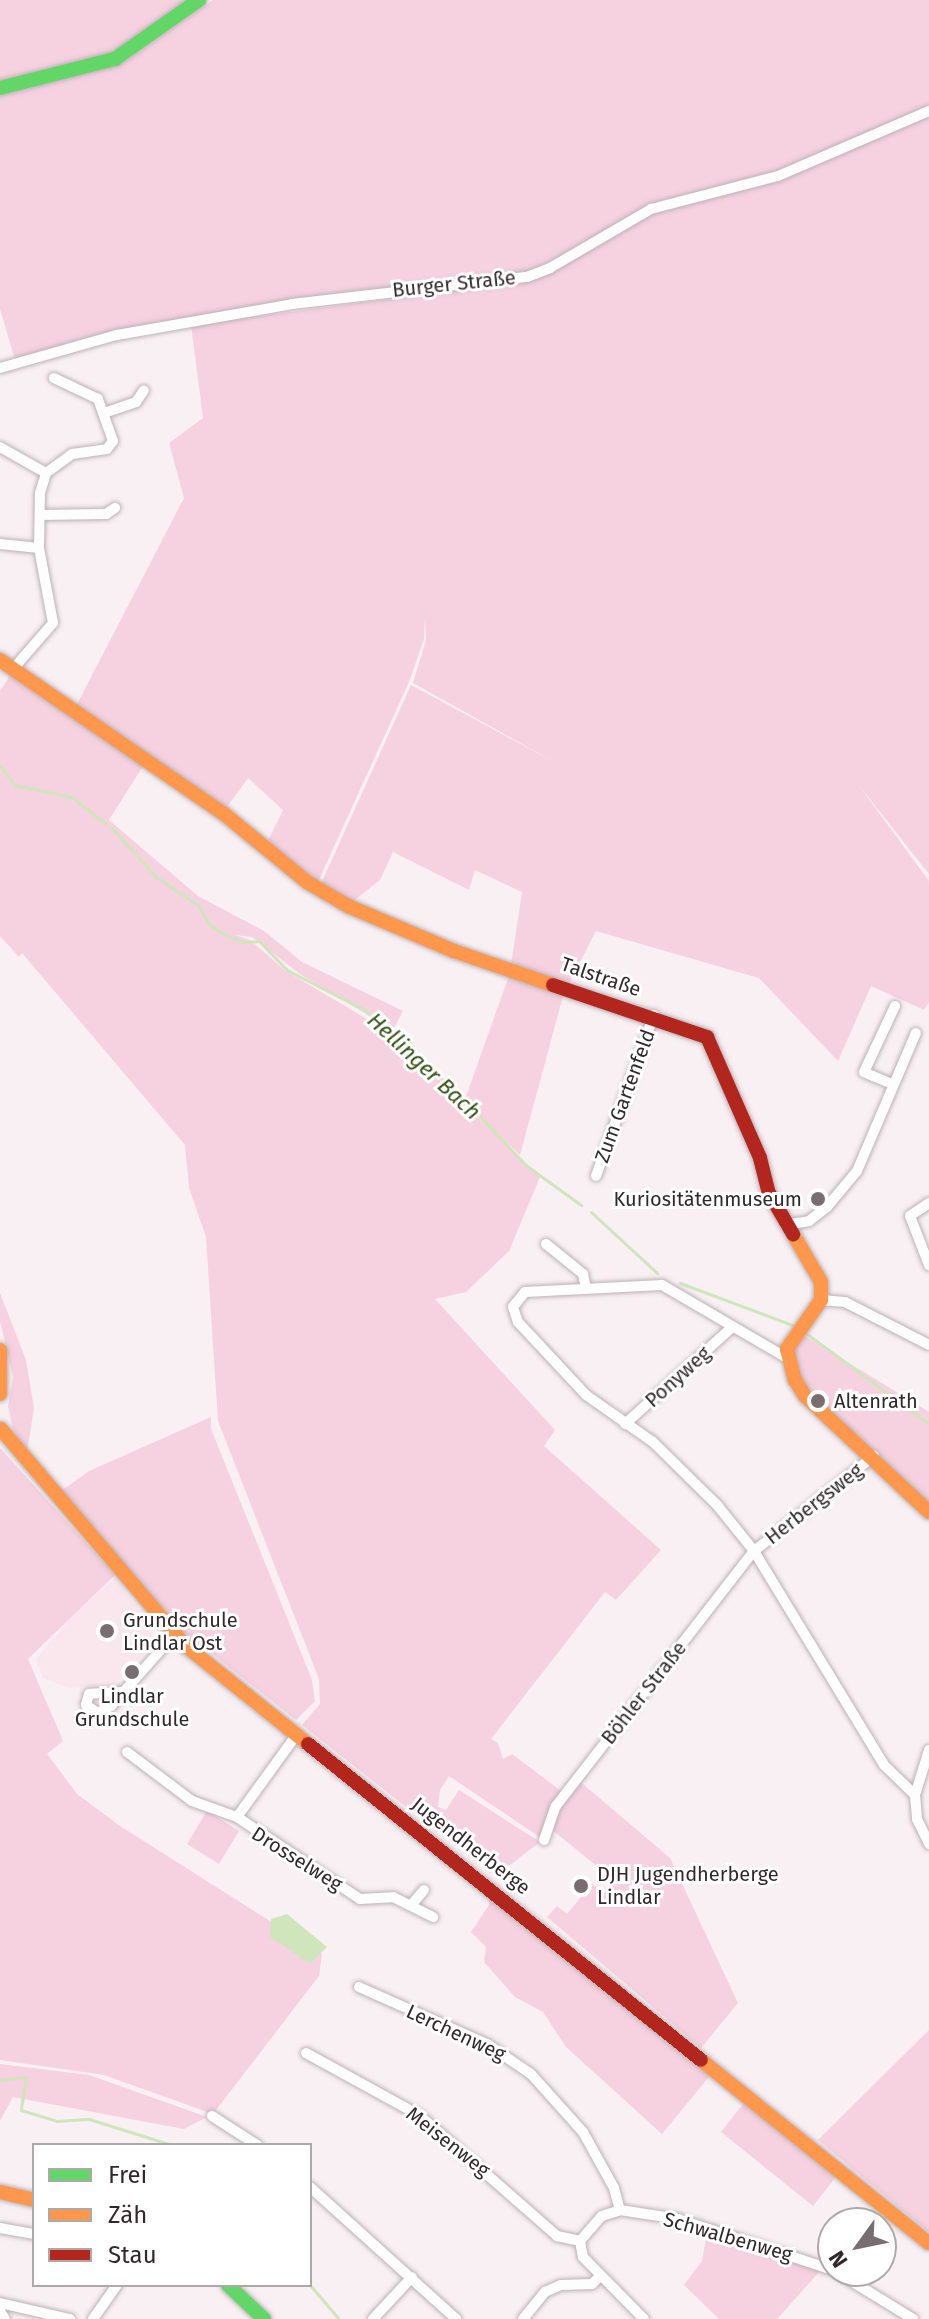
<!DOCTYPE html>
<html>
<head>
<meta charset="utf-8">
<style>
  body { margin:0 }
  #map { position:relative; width:929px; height:2319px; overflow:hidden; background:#f9f0f3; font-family:"Fira Sans",sans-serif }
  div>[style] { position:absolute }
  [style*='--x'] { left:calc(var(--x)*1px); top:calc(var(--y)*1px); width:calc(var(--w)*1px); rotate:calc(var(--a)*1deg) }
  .built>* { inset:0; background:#fae6ed }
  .green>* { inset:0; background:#f6d1df }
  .water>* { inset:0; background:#cfe6bc }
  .stream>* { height:3px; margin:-1.5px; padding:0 1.5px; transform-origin:1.5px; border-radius:1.5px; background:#cfe6bc }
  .roads { filter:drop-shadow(0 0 2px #bbb2b5) drop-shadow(0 0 2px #bbb2b5) }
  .street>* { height:10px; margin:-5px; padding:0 5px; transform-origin:5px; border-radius:5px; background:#fefdfd }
  .fast>* { height:14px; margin:-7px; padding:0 7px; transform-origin:7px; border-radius:7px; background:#63d668 }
  .slow>* { height:14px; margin:-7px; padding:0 7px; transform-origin:7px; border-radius:7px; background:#ff974d }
  .jam>* { height:14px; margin:-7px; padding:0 7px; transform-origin:7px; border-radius:7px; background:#b3261e }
  .dots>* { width:22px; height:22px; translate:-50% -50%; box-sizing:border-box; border:4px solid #fff; border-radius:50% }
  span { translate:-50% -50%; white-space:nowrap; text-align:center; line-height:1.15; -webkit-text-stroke:6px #fff; paint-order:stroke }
  .street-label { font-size:20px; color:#32282c }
  .poi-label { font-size:20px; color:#32282c }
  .right { translate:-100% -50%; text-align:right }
  .left { translate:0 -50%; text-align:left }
  .water-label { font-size:22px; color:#335215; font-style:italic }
  .legend { position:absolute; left:32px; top:2143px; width:280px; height:144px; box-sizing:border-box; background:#fff; border:2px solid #ada9ab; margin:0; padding:10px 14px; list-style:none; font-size:24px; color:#32282c }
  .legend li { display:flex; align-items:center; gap:16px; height:40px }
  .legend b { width:40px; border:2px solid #ada9ab }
  .north { position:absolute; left:817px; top:2207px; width:80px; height:80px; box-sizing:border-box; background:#fff; border:2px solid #ada9ab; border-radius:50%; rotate:237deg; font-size:22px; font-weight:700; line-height:32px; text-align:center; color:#32282c }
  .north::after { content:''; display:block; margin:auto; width:28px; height:36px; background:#786e72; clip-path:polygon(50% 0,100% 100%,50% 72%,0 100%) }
</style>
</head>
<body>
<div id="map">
  <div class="built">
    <div style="clip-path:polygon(115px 1578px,152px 1626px,151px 1646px,114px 1685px,69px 1688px,43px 1678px,36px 1659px,77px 1611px)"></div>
  </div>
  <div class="green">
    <div style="clip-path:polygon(0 0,190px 0,111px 53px,0 81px)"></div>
    <div style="clip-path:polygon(213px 0,929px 0,929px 108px,796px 166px,683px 196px,520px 276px,329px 294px,94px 336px,15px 360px,0 309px,0 96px,123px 63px)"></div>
    <div style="clip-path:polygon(918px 117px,929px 119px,929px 874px,857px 783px,929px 881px,929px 1002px,924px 1010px,871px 986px,838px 1061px,759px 978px,596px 931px,569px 983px,511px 965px,522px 892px,475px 870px,469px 890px,393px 852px,380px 880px,352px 902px,320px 886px,411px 685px,556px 763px,413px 683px,426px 640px,425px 617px,424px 639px,409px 682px,317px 884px,267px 843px,283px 810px,248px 778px,224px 811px,150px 754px,75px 708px,184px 498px,169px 443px,203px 418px,191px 325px,518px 282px,652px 211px,776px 180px)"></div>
    <div style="clip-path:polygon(13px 671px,145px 763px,109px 820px,198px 896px,264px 931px,302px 962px,403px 1011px,393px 1030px,300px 974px,252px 937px,235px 935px,250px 940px,286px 971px,392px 1034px,540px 1177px,509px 1251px,466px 1292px,435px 1299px,555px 1430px,544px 1446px,661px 1550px,616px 1600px,605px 1592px,491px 1739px,498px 1743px,503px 1759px,512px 1754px,565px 1794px,577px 1779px,670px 1858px,738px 2003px,701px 2048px,547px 1917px,557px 1906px,567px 1914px,592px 1884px,605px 1893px,614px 1880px,551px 1829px,544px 1840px,449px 1776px,440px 1790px,438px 1807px,446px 1810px,459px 1790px,540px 1842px,510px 1865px,490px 1873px,302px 1725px,320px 1704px,319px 1679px,218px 1421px,206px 1237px,189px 1188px,185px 1145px,22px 953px,19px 957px,0 936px,0 691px)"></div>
    <div style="clip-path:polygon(510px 973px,565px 989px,520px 1155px,464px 1102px)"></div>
    <div style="clip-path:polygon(0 1293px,26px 1360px,34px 1408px,27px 1452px,13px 1429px,8px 1406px,13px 1377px,0 1321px)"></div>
    <div style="clip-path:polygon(800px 1333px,929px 1412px,929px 1506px,796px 1379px,792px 1348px)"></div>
    <div style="clip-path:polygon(211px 1417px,211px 1429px,312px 1680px,315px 1701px,296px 1720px,182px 1630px,61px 1491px,89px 1471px)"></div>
    <div style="clip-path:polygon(0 1448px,115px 1575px,28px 1659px,63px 1741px,47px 1754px,77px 1794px,120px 1826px,322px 1954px,319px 1976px,213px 2114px,104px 2075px,0 2060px)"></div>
    <div style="clip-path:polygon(207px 1811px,239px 1831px,219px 1864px,187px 1844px)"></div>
    <div style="clip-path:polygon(490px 1893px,713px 2072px,662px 2134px,566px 2047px,543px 2012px,515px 1997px,484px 1962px,486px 1947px,471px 1932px,489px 1905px)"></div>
    <div style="clip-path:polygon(929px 2030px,929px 2232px,818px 2140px)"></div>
    <div style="clip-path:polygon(0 2064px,89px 2075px,207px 2117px,184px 2129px,13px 2097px,0 2121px)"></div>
    <div style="clip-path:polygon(747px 2099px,839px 2173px,813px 2206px,721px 2132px)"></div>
    <div style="clip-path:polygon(707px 2233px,821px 2270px,777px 2319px,719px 2319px,684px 2285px,702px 2261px)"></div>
  </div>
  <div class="water">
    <div style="clip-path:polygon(287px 1914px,327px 1947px,310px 1964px,270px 1937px,271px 1919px)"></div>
  </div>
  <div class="stream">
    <div style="--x:0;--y:766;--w:24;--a:52"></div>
    <div style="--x:15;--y:785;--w:58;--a:11.9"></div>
    <div style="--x:72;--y:797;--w:43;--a:38.5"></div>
    <div style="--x:112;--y:828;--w:66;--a:48.1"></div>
    <div style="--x:156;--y:877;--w:50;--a:33.7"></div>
    <div style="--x:198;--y:905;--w:21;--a:61"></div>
    <div style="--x:208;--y:923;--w:17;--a:36"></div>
    <div style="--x:222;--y:933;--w:22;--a:24"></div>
    <div style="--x:242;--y:942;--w:17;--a:-3"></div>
    <div style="--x:259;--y:941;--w:40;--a:46"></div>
    <div style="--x:287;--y:970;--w:85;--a:27.2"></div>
    <div style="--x:363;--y:1009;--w:38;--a:39"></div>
    <div style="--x:393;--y:1033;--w:24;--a:55"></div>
    <div style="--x:407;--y:1053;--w:54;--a:36.7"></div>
    <div style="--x:450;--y:1085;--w:112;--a:46.5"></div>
    <div style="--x:527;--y:1166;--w:67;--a:35.8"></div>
    <div style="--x:591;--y:1212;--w:90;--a:42.7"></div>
    <div style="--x:680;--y:1283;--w:123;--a:20.5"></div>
    <div style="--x:807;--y:1334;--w:152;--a:36.4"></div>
    <div style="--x:0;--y:2080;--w:26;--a:-7"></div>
    <div style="--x:26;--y:2077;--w:33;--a:99"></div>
    <div style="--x:21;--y:2110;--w:38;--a:17"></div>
    <div style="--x:57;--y:2121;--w:32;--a:-4"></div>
    <div style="--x:89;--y:2119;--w:87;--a:17.4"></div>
    <div style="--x:310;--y:2285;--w:45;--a:49.5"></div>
  </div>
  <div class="roads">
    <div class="street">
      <div style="--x:0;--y:368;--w:122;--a:-15.8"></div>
      <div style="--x:117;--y:335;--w:178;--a:-10"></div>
      <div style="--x:292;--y:304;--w:237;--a:-6.6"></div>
      <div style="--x:527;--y:277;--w:25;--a:-21"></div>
      <div style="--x:550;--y:268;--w:117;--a:-30.3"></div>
      <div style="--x:651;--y:209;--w:131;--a:-14.6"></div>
      <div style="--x:778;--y:176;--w:164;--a:-23.3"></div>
      <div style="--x:107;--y:412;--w:31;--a:-19"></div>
      <div style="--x:136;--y:402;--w:14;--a:-56"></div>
      <div style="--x:0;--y:447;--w:53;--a:29.5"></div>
      <div style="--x:40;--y:515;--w:66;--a:-0.9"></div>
      <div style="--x:106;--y:514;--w:11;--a:-34"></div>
      <div style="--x:0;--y:544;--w:39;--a:6"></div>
      <div style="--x:13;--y:669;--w:61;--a:-49"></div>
      <div style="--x:53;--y:623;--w:76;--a:-100.6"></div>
      <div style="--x:39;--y:548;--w:55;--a:-89"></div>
      <div style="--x:40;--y:493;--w:21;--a:-73"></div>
      <div style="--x:46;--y:473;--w:32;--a:-36"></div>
      <div style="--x:72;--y:454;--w:35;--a:-8"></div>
      <div style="--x:107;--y:449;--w:10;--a:-53"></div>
      <div style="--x:113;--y:441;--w:45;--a:-109.7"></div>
      <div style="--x:98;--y:399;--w:49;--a:-154.5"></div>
      <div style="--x:892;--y:1084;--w:30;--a:-157"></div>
      <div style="--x:864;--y:1072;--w:73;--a:-64.8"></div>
      <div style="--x:596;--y:1176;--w:171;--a:-70.2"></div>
      <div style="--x:929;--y:1203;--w:23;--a:146"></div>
      <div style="--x:910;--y:1216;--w:53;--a:68.8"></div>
      <div style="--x:785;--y:1225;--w:24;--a:-9"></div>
      <div style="--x:809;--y:1221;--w:23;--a:-38"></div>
      <div style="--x:827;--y:1207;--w:47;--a:-50.2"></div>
      <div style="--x:857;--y:1171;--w:150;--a:-66.9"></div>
      <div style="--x:546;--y:1244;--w:48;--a:39"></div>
      <div style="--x:583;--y:1274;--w:14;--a:78"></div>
      <div style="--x:821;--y:1300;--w:24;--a:5"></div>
      <div style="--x:845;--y:1302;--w:94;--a:27.1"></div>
      <div style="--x:787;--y:1358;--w:145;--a:-149.7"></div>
      <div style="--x:662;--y:1285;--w:137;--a:177.1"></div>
      <div style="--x:525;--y:1292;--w:19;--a:129"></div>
      <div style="--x:513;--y:1307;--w:16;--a:72"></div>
      <div style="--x:518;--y:1322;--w:100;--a:47"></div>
      <div style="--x:586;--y:1395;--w:82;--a:35"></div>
      <div style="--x:653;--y:1442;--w:90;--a:44.5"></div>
      <div style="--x:717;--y:1505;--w:59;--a:51.2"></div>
      <div style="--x:754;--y:1551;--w:250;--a:58.7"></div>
      <div style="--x:884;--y:1765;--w:43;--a:44.1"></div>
      <div style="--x:625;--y:1424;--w:142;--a:-42.1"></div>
      <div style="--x:122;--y:1692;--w:33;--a:177"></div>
      <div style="--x:89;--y:1694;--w:11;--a:105"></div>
      <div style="--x:86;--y:1705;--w:14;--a:34"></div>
      <div style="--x:98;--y:1713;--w:15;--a:-28"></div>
      <div style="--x:111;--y:1706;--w:95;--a:-48.4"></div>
      <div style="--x:929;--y:1750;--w:47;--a:107.3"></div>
      <div style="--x:915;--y:1795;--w:24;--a:85"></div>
      <div style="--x:917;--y:1819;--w:28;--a:64"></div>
      <div style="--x:127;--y:1752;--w:81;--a:37"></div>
      <div style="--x:192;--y:1801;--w:48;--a:19.6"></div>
      <div style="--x:237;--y:1817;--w:148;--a:33.7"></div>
      <div style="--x:360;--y:1899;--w:33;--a:-3"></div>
      <div style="--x:393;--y:1897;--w:45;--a:26.6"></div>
      <div style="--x:237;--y:1817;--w:102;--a:-54.1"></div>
      <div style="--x:544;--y:1840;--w:36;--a:-71"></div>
      <div style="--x:556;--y:1806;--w:323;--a:-52.2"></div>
      <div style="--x:754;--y:1551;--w:153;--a:-38.4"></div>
      <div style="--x:413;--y:1903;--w:17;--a:-50"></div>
      <div style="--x:359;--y:1987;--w:140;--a:24"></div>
      <div style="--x:487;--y:2044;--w:53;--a:34.3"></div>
      <div style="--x:531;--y:2074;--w:78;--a:48.1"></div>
      <div style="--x:583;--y:2132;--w:64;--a:61"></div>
      <div style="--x:614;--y:2188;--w:23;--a:75"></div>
      <div style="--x:306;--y:2053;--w:129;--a:28.8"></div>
      <div style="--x:419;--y:2115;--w:184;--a:41.2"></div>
      <div style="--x:557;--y:2236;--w:24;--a:12"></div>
      <div style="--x:212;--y:2116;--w:54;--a:32.8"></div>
      <div style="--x:310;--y:2187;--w:197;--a:42.1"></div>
      <div style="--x:0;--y:2228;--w:35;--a:10"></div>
      <div style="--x:835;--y:2271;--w:92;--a:31.6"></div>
      <div style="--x:0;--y:2303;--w:72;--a:12.9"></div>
      <div style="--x:0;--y:2311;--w:9;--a:58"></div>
      <div style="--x:93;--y:2319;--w:42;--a:-54.8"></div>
      <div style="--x:373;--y:2319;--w:57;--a:-47.1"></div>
      <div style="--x:523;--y:2319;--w:35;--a:-51"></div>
      <div style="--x:545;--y:2292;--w:17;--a:-24"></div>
      <div style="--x:561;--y:2285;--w:31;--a:-2"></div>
      <div style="--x:592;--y:2284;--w:10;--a:-45"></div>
      <div style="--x:644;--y:2319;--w:87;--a:-134.5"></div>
      <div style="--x:583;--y:2257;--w:16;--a:-101"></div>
      <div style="--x:580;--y:2241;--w:33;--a:-49"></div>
      <div style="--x:602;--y:2216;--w:19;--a:-18"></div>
      <div style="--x:620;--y:2210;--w:59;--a:8.8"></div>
      <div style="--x:678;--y:2219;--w:163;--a:18.2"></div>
    </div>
    <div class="fast">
      <div style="--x:0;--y:88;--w:119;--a:-14.2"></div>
      <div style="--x:115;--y:59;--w:103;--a:-35.1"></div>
      <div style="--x:228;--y:2285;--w:50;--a:43.4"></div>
    </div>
    <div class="slow">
      <div style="--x:0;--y:660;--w:270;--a:34.5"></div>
      <div style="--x:223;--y:813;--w:109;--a:39.4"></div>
      <div style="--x:307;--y:882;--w:48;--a:30.3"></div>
      <div style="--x:348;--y:906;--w:115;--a:23"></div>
      <div style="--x:454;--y:951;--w:105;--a:19"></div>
      <div style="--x:793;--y:1234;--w:56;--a:59.7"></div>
      <div style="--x:821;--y:1282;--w:18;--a:90"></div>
      <div style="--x:821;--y:1300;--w:60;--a:124.8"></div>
      <div style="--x:787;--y:1349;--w:32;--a:76"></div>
      <div style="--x:795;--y:1380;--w:19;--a:58"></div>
      <div style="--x:805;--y:1396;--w:170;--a:43.1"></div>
      <div style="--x:0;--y:1350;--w:44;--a:90"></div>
      <div style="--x:1;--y:1429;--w:285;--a:49.6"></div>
      <div style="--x:186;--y:1646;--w:156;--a:38.8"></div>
      <div style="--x:701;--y:2060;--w:292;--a:38.8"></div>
      <div style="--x:0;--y:2192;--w:35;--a:13"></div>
    </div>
    <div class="jam">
      <div style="--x:553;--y:985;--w:163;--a:18.7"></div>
      <div style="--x:707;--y:1037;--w:132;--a:66.3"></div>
      <div style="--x:760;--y:1158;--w:36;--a:76"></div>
      <div style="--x:769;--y:1193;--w:48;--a:59.7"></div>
      <div style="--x:308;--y:1744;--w:504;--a:38.8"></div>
    </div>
  </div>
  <div class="dots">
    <div style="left:818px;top:1199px;background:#786e72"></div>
    <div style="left:818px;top:1401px;background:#786e72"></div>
    <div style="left:107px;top:1631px;background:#786e72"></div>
    <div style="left:132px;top:1672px;background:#786e72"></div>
    <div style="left:581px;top:1886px;background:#786e72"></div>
  </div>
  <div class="street-label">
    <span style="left:454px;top:284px;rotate:-6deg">Burger Straße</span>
    <span style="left:601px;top:977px;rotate:19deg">Talstraße</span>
    <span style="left:625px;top:1096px;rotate:-70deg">Zum Gartenfeld</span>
    <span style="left:678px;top:1377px;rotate:-42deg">Ponyweg</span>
    <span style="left:814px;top:1504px;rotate:-38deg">Herbergsweg</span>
    <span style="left:644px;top:1693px;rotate:-52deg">Böhler Straße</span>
    <span style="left:471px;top:1846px;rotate:38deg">Jugendherberge</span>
    <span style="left:297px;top:1859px;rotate:32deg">Drosselweg</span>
    <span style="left:456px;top:2033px;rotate:25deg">Lerchenweg</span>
    <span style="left:448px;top:2142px;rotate:38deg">Meisenweg</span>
    <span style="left:728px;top:2237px;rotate:16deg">Schwalbenweg</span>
  </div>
  <div class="poi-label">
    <span class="right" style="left:802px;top:1199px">Kuriositätenmuseum</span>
    <span class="left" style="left:834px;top:1401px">Altenrath</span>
    <span class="left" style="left:123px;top:1632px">Grundschule<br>Lindlar Ost</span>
    <span style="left:132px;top:1708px">Lindlar<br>Grundschule</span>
    <span class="left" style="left:597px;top:1886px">DJH Jugendherberge<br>Lindlar</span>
  </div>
  <div class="water-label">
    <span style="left:424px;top:1066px;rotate:43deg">Hellinger Bach</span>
  </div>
  <ul class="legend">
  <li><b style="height:10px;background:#63d668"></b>Frei</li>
  <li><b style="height:10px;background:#ff974d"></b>Zäh</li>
  <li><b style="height:10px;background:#b3261e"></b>Stau</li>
  </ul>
  <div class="north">N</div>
</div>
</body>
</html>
